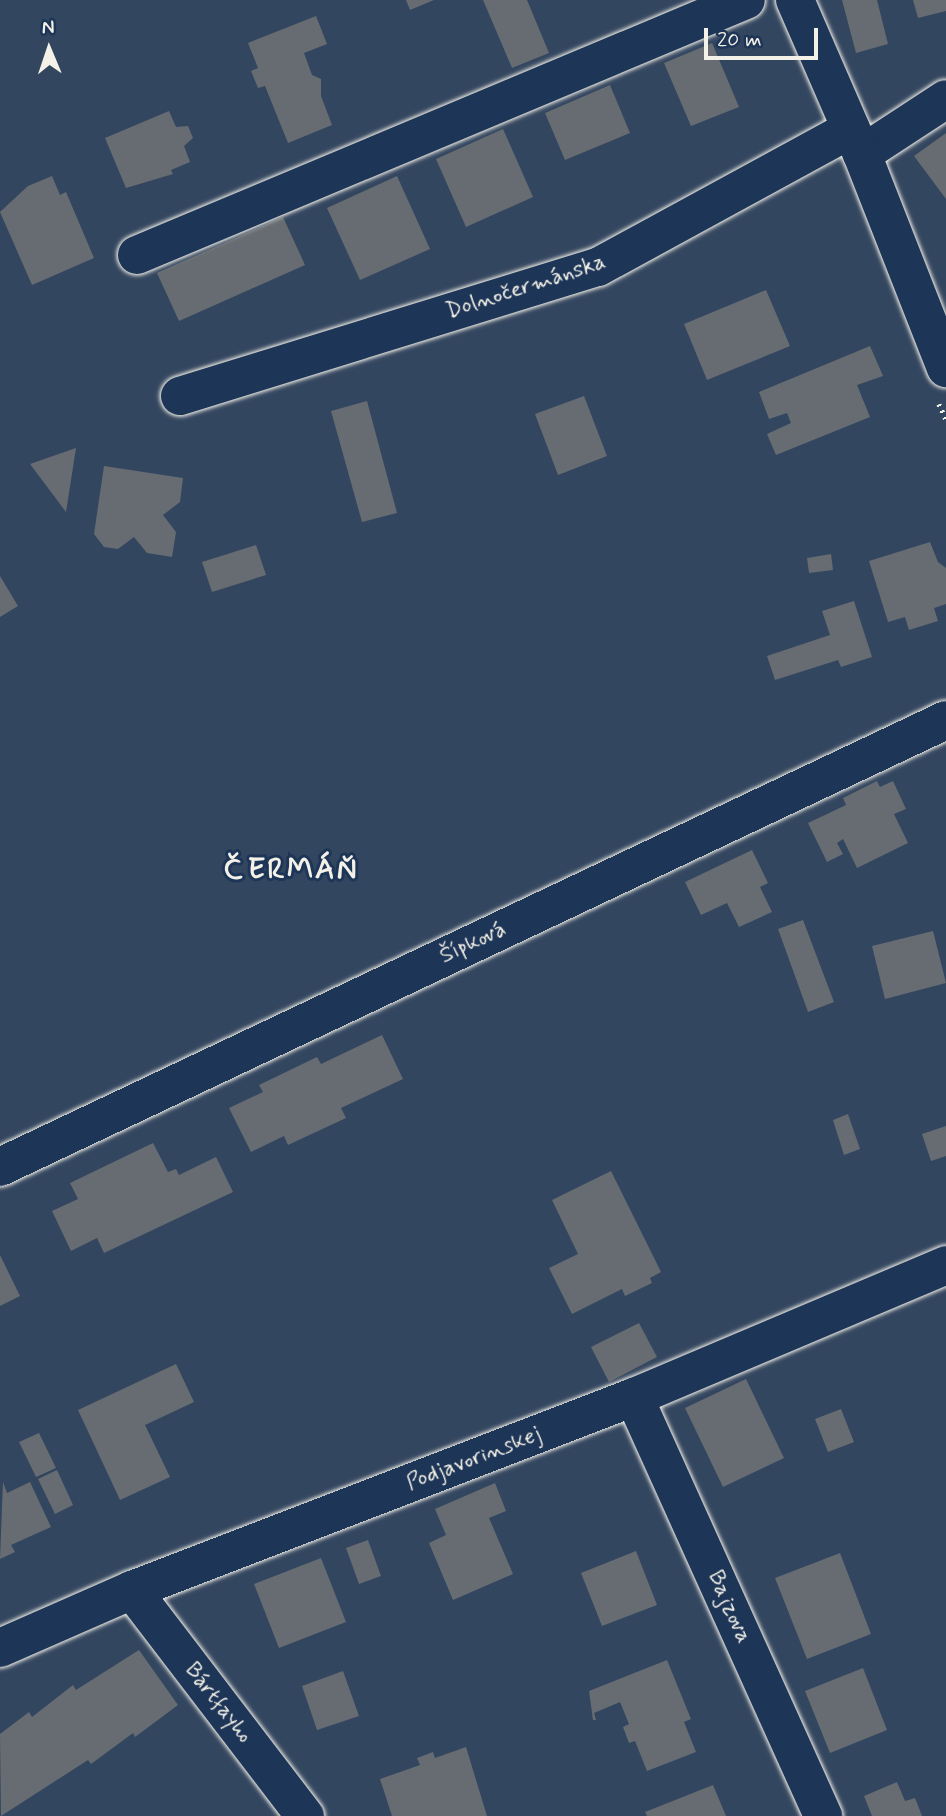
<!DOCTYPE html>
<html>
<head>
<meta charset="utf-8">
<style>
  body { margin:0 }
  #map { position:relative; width:946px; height:1816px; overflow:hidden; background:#33465f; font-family:Mynerve,sans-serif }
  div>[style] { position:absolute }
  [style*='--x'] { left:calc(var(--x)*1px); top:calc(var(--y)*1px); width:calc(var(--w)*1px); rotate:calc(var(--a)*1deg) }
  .building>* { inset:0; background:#666c72 }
  .path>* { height:4.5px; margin-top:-2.25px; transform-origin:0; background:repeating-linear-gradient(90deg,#f4f1e8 0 2px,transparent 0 7px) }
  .roads { filter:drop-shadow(0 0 2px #f4f1e8) drop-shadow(0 0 2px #f4f1e8) }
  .minor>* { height:38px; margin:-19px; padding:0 19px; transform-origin:19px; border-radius:19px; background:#1d3557 }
  .tertiary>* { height:38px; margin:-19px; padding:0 19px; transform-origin:19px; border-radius:19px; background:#1d3557 }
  span { translate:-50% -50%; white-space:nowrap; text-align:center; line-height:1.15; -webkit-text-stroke:6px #1d3557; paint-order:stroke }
  .street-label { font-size:23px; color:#f4f1e8 }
  .district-label { font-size:30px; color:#f4f1e8; font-weight:700; letter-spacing:2px }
  .north { position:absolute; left:14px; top:14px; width:70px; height:70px; -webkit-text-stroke:5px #1d3557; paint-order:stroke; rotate:358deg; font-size:19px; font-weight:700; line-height:28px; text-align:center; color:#f4f1e8 }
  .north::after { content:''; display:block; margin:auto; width:24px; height:32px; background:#f4f1e8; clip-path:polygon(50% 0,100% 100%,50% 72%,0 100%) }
  .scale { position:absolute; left:704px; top:28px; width:114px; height:32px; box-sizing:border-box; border:4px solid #f4f1e8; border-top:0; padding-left:9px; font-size:21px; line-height:24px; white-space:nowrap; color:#f4f1e8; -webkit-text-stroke:5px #1d3557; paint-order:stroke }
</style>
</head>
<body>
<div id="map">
  <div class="building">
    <div style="clip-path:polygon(406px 0,434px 0,410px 10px)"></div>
    <div style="clip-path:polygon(483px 0,527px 0,549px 53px,512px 68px)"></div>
    <div style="clip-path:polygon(842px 0,877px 0,888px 44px,856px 53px)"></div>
    <div style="clip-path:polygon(913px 0,946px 0,946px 11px,918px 18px)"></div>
    <div style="clip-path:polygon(316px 16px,327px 44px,304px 53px,312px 75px,321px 79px,321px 96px,332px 125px,288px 143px,265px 86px,258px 88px,251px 71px,258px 68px,248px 43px)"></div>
    <div style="clip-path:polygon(712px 43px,739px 107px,691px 126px,664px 63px)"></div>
    <div style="clip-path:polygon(610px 85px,630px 133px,565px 160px,545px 113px)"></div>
    <div style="clip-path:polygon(169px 111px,176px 127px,188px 126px,193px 138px,184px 146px,190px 162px,171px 170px,173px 174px,126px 188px,105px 138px)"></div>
    <div style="clip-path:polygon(503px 129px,533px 197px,466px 227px,436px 159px)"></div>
    <div style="clip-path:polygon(946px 133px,946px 199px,914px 156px)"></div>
    <div style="clip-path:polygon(52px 176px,60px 195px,66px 192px,94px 258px,32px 285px,0 212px,28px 186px)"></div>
    <div style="clip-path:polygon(397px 176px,430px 249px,360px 280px,327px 208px)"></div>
    <div style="clip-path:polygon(283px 217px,305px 265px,179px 321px,157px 273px)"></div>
    <div style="clip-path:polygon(766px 290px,790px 346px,707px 380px,684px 324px)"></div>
    <div style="clip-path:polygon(870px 346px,883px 376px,857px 385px,870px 417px,776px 455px,767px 434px,791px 423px,787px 413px,769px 419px,759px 392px)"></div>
    <div style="clip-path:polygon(584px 396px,607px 456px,558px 475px,535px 414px)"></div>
    <div style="clip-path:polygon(367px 401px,397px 513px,362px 522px,331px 411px)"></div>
    <div style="clip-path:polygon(76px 448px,66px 512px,30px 464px)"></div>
    <div style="clip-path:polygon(104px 466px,183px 478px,180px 502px,163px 515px,176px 532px,172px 557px,147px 553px,134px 537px,118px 549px,104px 547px,94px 534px)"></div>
    <div style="clip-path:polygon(930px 542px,938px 562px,946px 568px,946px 604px,934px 608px,938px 621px,909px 630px,905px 617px,888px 622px,869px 561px)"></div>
    <div style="clip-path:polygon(256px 545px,266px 575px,212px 592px,202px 562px)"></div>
    <div style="clip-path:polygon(831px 554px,833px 570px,809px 573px,807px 558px)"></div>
    <div style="clip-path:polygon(0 576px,18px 606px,0 617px)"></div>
    <div style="clip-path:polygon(854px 601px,872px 657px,841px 667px,838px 660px,775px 680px,767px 656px,830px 635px,822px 611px)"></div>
    <div style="clip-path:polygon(877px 781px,880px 787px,893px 781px,906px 809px,894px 814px,908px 843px,857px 868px,843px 839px,837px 843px,843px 854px,827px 862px,808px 823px,846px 805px,843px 798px)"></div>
    <div style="clip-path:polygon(752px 850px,768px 883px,760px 887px,772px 912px,739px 927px,727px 903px,701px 915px,685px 882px)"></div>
    <div style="clip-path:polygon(803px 920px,834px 1002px,808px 1012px,778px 929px)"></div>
    <div style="clip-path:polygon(933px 931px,946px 983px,885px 999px,872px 946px)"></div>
    <div style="clip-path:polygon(382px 1035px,403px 1079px,341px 1108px,346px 1118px,288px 1145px,284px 1136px,251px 1152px,229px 1108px,263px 1092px,259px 1085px,317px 1057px,321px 1064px)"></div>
    <div style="clip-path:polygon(848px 1114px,860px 1149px,844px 1155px,833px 1120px)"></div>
    <div style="clip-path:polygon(946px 1126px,946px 1156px,931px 1161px,922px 1134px)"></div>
    <div style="clip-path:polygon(153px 1143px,168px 1172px,176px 1169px,179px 1175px,216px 1157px,233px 1192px,104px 1253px,97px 1238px,71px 1251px,52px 1211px,78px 1199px,70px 1183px)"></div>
    <div style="clip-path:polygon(611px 1171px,661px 1272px,650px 1278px,652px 1283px,625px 1296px,622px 1289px,572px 1314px,549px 1268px,578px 1254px,552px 1200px)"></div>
    <div style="clip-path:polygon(0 1255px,20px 1296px,0 1306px)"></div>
    <div style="clip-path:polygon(639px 1323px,657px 1357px,609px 1382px,591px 1347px)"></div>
    <div style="clip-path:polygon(176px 1364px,194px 1402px,145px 1425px,170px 1477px,120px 1500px,78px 1410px)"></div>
    <div style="clip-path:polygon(746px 1379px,784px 1458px,723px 1487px,685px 1408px)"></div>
    <div style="clip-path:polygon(841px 1409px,854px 1442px,828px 1452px,815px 1419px)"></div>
    <div style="clip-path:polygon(39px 1433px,56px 1468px,36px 1477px,19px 1442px)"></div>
    <div style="clip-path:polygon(57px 1470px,73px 1505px,55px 1514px,38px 1479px)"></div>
    <div style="clip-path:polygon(3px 1482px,7px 1493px,30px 1482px,51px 1527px,11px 1545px,15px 1552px,0 1559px)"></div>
    <div style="clip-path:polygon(495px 1483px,506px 1511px,489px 1518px,513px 1574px,453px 1600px,429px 1543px,446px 1535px,435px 1509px)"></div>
    <div style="clip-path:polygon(368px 1540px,381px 1576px,359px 1584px,346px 1548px)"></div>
    <div style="clip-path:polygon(636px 1551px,657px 1605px,602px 1626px,581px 1573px)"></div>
    <div style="clip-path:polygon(840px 1553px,871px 1634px,807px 1659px,775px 1578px)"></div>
    <div style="clip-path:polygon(321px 1558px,346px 1622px,279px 1648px,254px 1584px)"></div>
    <div style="clip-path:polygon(139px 1650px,178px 1705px,135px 1737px,133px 1733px,91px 1764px,88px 1760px,1px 1816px,0 1734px,29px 1712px,32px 1717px,73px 1685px,76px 1690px)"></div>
    <div style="clip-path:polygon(667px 1660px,691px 1719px,684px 1722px,696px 1752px,647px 1771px,635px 1741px,629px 1743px,623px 1727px,629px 1724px,620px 1702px,594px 1713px,596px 1720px,593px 1720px,589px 1691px)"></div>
    <div style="clip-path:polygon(863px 1668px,887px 1730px,830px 1753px,805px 1691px)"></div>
    <div style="clip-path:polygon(343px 1671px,359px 1716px,317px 1730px,302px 1686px)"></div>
    <div style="clip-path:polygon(466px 1747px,487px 1816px,392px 1816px,380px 1779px,420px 1765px,417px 1758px,433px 1752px,435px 1758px)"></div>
    <div style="clip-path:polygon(897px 1782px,905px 1801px,915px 1798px,922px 1816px,872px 1816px,864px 1796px)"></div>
    <div style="clip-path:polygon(713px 1785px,726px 1816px,647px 1816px,645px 1812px)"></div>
  </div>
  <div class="path">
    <div style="--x:939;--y:404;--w:17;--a:65"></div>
  </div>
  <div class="roads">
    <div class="minor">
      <div style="--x:862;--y:154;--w:100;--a:-33.2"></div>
      <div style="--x:137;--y:255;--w:660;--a:-22.72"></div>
      <div style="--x:180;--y:396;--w:437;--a:-17.2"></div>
      <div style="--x:598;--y:267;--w:288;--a:-28.6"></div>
      <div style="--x:0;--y:1167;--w:1046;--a:-25.29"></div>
      <div style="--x:634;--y:1397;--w:460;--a:65.7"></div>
      <div style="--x:132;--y:1590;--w:285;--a:52.6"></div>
      <div style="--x:0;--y:1648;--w:144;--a:-23.7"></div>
      <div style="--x:132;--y:1590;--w:538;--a:-21.03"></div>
      <div style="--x:634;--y:1397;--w:339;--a:-22.9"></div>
    </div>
    <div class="tertiary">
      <div style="--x:795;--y:0;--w:168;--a:66.5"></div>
      <div style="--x:862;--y:154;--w:230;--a:68.6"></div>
    </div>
  </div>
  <div class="street-label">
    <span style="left:526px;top:287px;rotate:-18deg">Dolnočermánska</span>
    <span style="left:473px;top:943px;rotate:-25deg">Šípková</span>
    <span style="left:474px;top:1459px;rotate:-21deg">Podjavorinskej</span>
    <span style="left:729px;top:1607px;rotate:66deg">Bajzova</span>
    <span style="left:218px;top:1703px;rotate:52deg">Bártfayho</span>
  </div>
  <div class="district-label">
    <span style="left:291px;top:870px">ČERMÁŇ</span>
  </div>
  <div class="north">N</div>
  <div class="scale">20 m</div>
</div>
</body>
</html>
